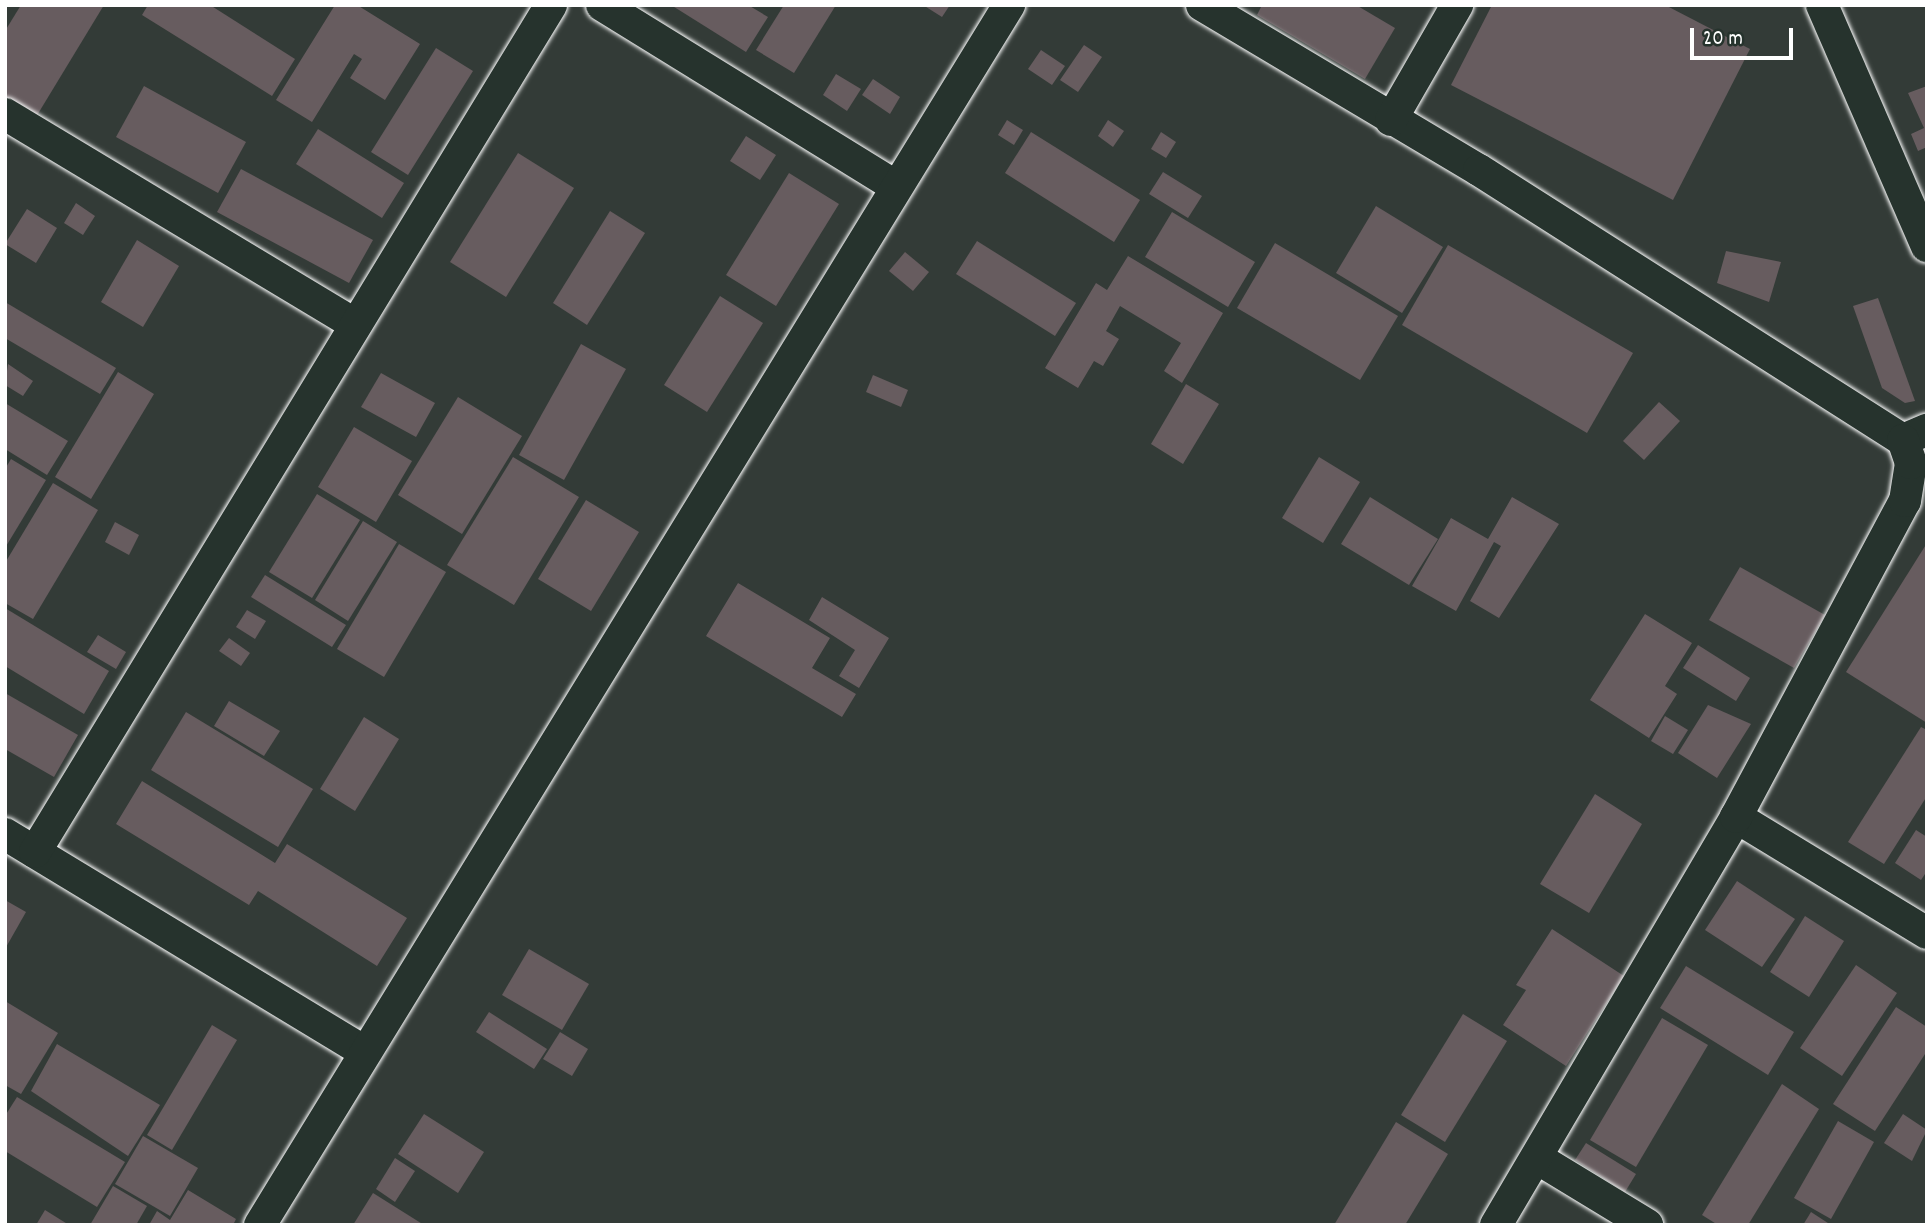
<!DOCTYPE html>
<html>
<head>
<meta charset="utf-8">
<style>
  body { margin:0 }
  #map { position:relative; width:1932px; height:1230px; overflow:hidden; background:#333b37; font-family:Dekko,sans-serif }
  div>[style] { position:absolute }
  [style*='--x'] { left:calc(var(--x)*1px); top:calc(var(--y)*1px); width:calc(var(--w)*1px); rotate:calc(var(--a)*1deg) }
  .building>* { inset:0; background:#675c5f }
  .roads { filter:drop-shadow(0 0 2px #fff) drop-shadow(0 0 2px #fff) }
  .street>* { height:32px; margin:-16px; padding:0 16px; transform-origin:16px; border-radius:16px; background:#26332d }
  span { translate:-50% -50%; white-space:nowrap; text-align:center; line-height:1.15; -webkit-text-stroke:7px #26332d; paint-order:stroke }
  .frame { position:absolute; inset:0; border:7px solid #fff; pointer-events:none }
  .scale { position:absolute; left:1690px; top:28px; width:103px; height:32px; box-sizing:border-box; border:4px solid #fff; border-top:0; padding-left:9px; font-size:21px; line-height:24px; white-space:nowrap; color:#fff; -webkit-text-stroke:5px #26332d; paint-order:stroke }
</style>
</head>
<body>
<div id="map">
  <div class="building">
    <div style="clip-path:polygon(21px 5px,104px 5px,36px 117px,5px 99px,5px 31px)"></div>
    <div style="clip-path:polygon(148px 5px,210px 5px,295px 59px,272px 96px,142px 15px)"></div>
    <div style="clip-path:polygon(335px 5px,357px 5px,420px 44px,385px 100px,350px 78px,362px 59px,354px 54px,312px 122px,276px 100px)"></div>
    <div style="clip-path:polygon(671px 5px,748px 5px,768px 17px,746px 52px)"></div>
    <div style="clip-path:polygon(784px 5px,836px 5px,794px 73px,756px 50px)"></div>
    <div style="clip-path:polygon(923px 5px,950px 5px,942px 17px)"></div>
    <div style="clip-path:polygon(1262px 5px,1356px 5px,1395px 28px,1365px 79px,1257px 15px)"></div>
    <div style="clip-path:polygon(1492px 5px,1665px 5px,1750px 49px,1673px 200px,1451px 85px)"></div>
    <div style="clip-path:polygon(1084px 45px,1102px 57px,1078px 92px,1060px 80px)"></div>
    <div style="clip-path:polygon(436px 48px,473px 71px,408px 175px,371px 152px)"></div>
    <div style="clip-path:polygon(1041px 50px,1065px 66px,1052px 85px,1028px 69px)"></div>
    <div style="clip-path:polygon(836px 74px,861px 89px,847px 111px,823px 95px)"></div>
    <div style="clip-path:polygon(873px 79px,900px 97px,890px 114px,862px 95px)"></div>
    <div style="clip-path:polygon(144px 86px,246px 142px,218px 193px,116px 137px)"></div>
    <div style="clip-path:polygon(1927px 86px,1927px 147px,1918px 151px,1911px 134px,1924px 128px,1908px 93px)"></div>
    <div style="clip-path:polygon(1007px 120px,1023px 130px,1014px 145px,998px 135px)"></div>
    <div style="clip-path:polygon(1108px 120px,1124px 131px,1113px 147px,1098px 136px)"></div>
    <div style="clip-path:polygon(318px 129px,404px 183px,382px 218px,296px 164px)"></div>
    <div style="clip-path:polygon(1031px 132px,1140px 200px,1114px 242px,1005px 173px)"></div>
    <div style="clip-path:polygon(1161px 132px,1176px 142px,1166px 158px,1151px 149px)"></div>
    <div style="clip-path:polygon(746px 136px,776px 155px,760px 180px,730px 161px)"></div>
    <div style="clip-path:polygon(518px 153px,574px 188px,506px 297px,450px 262px)"></div>
    <div style="clip-path:polygon(241px 169px,373px 240px,349px 283px,217px 212px)"></div>
    <div style="clip-path:polygon(1163px 172px,1202px 196px,1188px 218px,1149px 194px)"></div>
    <div style="clip-path:polygon(789px 173px,839px 204px,776px 306px,726px 275px)"></div>
    <div style="clip-path:polygon(76px 203px,95px 216px,83px 235px,64px 223px)"></div>
    <div style="clip-path:polygon(1376px 206px,1443px 247px,1402px 313px,1336px 273px)"></div>
    <div style="clip-path:polygon(27px 209px,57px 228px,36px 263px,5px 244px)"></div>
    <div style="clip-path:polygon(610px 211px,645px 233px,587px 325px,553px 303px)"></div>
    <div style="clip-path:polygon(1172px 212px,1255px 262px,1228px 307px,1145px 257px)"></div>
    <div style="clip-path:polygon(137px 240px,179px 266px,143px 327px,101px 302px)"></div>
    <div style="clip-path:polygon(977px 241px,1076px 303px,1055px 336px,956px 274px)"></div>
    <div style="clip-path:polygon(1275px 243px,1398px 316px,1360px 380px,1237px 308px)"></div>
    <div style="clip-path:polygon(1448px 245px,1633px 353px,1587px 433px,1402px 325px)"></div>
    <div style="clip-path:polygon(1726px 251px,1781px 262px,1769px 302px,1717px 283px)"></div>
    <div style="clip-path:polygon(905px 252px,929px 272px,913px 291px,889px 271px)"></div>
    <div style="clip-path:polygon(1128px 256px,1223px 313px,1182px 383px,1164px 371px,1181px 343px,1120px 306px,1106px 331px,1119px 339px,1103px 366px,1094px 361px,1078px 388px,1045px 368px,1096px 283px,1107px 290px)"></div>
    <div style="clip-path:polygon(720px 296px,763px 323px,707px 412px,664px 385px)"></div>
    <div style="clip-path:polygon(1878px 298px,1915px 401px,1905px 403px,1882px 388px,1853px 306px)"></div>
    <div style="clip-path:polygon(5px 302px,116px 368px,100px 394px,5px 338px)"></div>
    <div style="clip-path:polygon(581px 344px,626px 369px,564px 480px,519px 455px)"></div>
    <div style="clip-path:polygon(8px 364px,33px 381px,23px 396px,5px 385px)"></div>
    <div style="clip-path:polygon(118px 372px,154px 394px,91px 499px,55px 477px)"></div>
    <div style="clip-path:polygon(381px 373px,435px 403px,416px 437px,361px 407px)"></div>
    <div style="clip-path:polygon(873px 375px,908px 390px,901px 407px,866px 392px)"></div>
    <div style="clip-path:polygon(1186px 384px,1219px 404px,1183px 464px,1151px 444px)"></div>
    <div style="clip-path:polygon(458px 397px,522px 436px,462px 534px,398px 495px)"></div>
    <div style="clip-path:polygon(1659px 402px,1680px 421px,1644px 460px,1623px 441px)"></div>
    <div style="clip-path:polygon(5px 403px,68px 441px,47px 475px,5px 449px)"></div>
    <div style="clip-path:polygon(354px 427px,412px 461px,376px 522px,318px 487px)"></div>
    <div style="clip-path:polygon(513px 457px,579px 497px,514px 605px,447px 565px)"></div>
    <div style="clip-path:polygon(1319px 457px,1360px 482px,1323px 543px,1282px 518px)"></div>
    <div style="clip-path:polygon(11px 459px,46px 480px,5px 548px,5px 469px)"></div>
    <div style="clip-path:polygon(53px 483px,98px 510px,33px 619px,5px 603px,5px 563px)"></div>
    <div style="clip-path:polygon(317px 494px,360px 520px,312px 598px,269px 572px)"></div>
    <div style="clip-path:polygon(1370px 497px,1438px 539px,1409px 585px,1341px 544px)"></div>
    <div style="clip-path:polygon(1512px 497px,1559px 524px,1499px 618px,1470px 601px,1501px 546px,1494px 542px,1456px 611px,1412px 586px,1451px 518px,1488px 539px)"></div>
    <div style="clip-path:polygon(586px 500px,639px 532px,591px 611px,538px 579px)"></div>
    <div style="clip-path:polygon(363px 521px,397px 542px,348px 621px,315px 600px)"></div>
    <div style="clip-path:polygon(115px 522px,139px 535px,129px 555px,105px 542px)"></div>
    <div style="clip-path:polygon(1927px 543px,1927px 723px,1846px 672px)"></div>
    <div style="clip-path:polygon(399px 544px,446px 572px,384px 677px,337px 649px)"></div>
    <div style="clip-path:polygon(1740px 567px,1825px 615px,1794px 668px,1709px 620px)"></div>
    <div style="clip-path:polygon(265px 575px,346px 625px,332px 647px,251px 597px)"></div>
    <div style="clip-path:polygon(738px 583px,830px 638px,812px 668px,856px 694px,842px 717px,706px 636px)"></div>
    <div style="clip-path:polygon(822px 597px,889px 638px,859px 688px,839px 676px,855px 650px,809px 620px)"></div>
    <div style="clip-path:polygon(5px 608px,109px 671px,84px 714px,5px 666px)"></div>
    <div style="clip-path:polygon(247px 610px,266px 621px,255px 639px,236px 627px)"></div>
    <div style="clip-path:polygon(1645px 614px,1692px 643px,1665px 686px,1677px 694px,1649px 738px,1590px 700px)"></div>
    <div style="clip-path:polygon(98px 635px,126px 652px,116px 669px,87px 652px)"></div>
    <div style="clip-path:polygon(229px 638px,250px 653px,241px 666px,219px 651px)"></div>
    <div style="clip-path:polygon(1698px 645px,1750px 678px,1736px 701px,1683px 668px)"></div>
    <div style="clip-path:polygon(5px 693px,78px 735px,54px 777px,5px 749px)"></div>
    <div style="clip-path:polygon(229px 701px,280px 731px,264px 756px,214px 726px)"></div>
    <div style="clip-path:polygon(1708px 705px,1751px 724px,1717px 778px,1678px 753px)"></div>
    <div style="clip-path:polygon(186px 712px,313px 789px,278px 847px,151px 770px)"></div>
    <div style="clip-path:polygon(1665px 716px,1688px 730px,1673px 754px,1651px 741px)"></div>
    <div style="clip-path:polygon(364px 717px,399px 739px,355px 811px,320px 789px)"></div>
    <div style="clip-path:polygon(1921px 727px,1927px 730px,1927px 796px,1884px 864px,1848px 842px)"></div>
    <div style="clip-path:polygon(142px 781px,275px 863px,287px 844px,407px 918px,377px 966px,258px 891px,249px 905px,116px 824px)"></div>
    <div style="clip-path:polygon(1595px 794px,1642px 824px,1589px 913px,1540px 884px)"></div>
    <div style="clip-path:polygon(1916px 830px,1927px 837px,1927px 871px,1921px 880px,1895px 863px)"></div>
    <div style="clip-path:polygon(1737px 881px,1795px 919px,1762px 967px,1705px 930px)"></div>
    <div style="clip-path:polygon(5px 900px,26px 912px,5px 949px)"></div>
    <div style="clip-path:polygon(1805px 916px,1844px 941px,1809px 997px,1770px 972px)"></div>
    <div style="clip-path:polygon(1552px 929px,1624px 976px,1566px 1066px,1503px 1025px,1526px 990px,1516px 985px)"></div>
    <div style="clip-path:polygon(529px 949px,589px 984px,562px 1030px,502px 995px)"></div>
    <div style="clip-path:polygon(1856px 965px,1897px 993px,1842px 1076px,1800px 1048px)"></div>
    <div style="clip-path:polygon(1686px 966px,1794px 1032px,1768px 1075px,1660px 1008px)"></div>
    <div style="clip-path:polygon(5px 1001px,58px 1033px,21px 1094px,5px 1085px)"></div>
    <div style="clip-path:polygon(1896px 1007px,1927px 1027px,1927px 1051px,1875px 1131px,1833px 1104px)"></div>
    <div style="clip-path:polygon(489px 1012px,547px 1049px,534px 1069px,476px 1032px)"></div>
    <div style="clip-path:polygon(1463px 1014px,1507px 1041px,1445px 1142px,1401px 1115px)"></div>
    <div style="clip-path:polygon(1662px 1018px,1708px 1045px,1636px 1167px,1590px 1140px)"></div>
    <div style="clip-path:polygon(212px 1025px,237px 1040px,172px 1150px,147px 1135px)"></div>
    <div style="clip-path:polygon(560px 1032px,588px 1049px,572px 1076px,543px 1059px)"></div>
    <div style="clip-path:polygon(57px 1044px,160px 1105px,128px 1156px,31px 1091px)"></div>
    <div style="clip-path:polygon(1782px 1084px,1819px 1109px,1748px 1225px,1718px 1225px,1702px 1215px)"></div>
    <div style="clip-path:polygon(17px 1097px,125px 1162px,97px 1207px,5px 1151px,5px 1116px)"></div>
    <div style="clip-path:polygon(424px 1114px,484px 1152px,458px 1193px,398px 1154px)"></div>
    <div style="clip-path:polygon(1903px 1114px,1927px 1130px,1912px 1161px,1884px 1143px)"></div>
    <div style="clip-path:polygon(1838px 1121px,1874px 1142px,1831px 1219px,1794px 1198px)"></div>
    <div style="clip-path:polygon(1396px 1122px,1448px 1154px,1405px 1225px,1334px 1225px)"></div>
    <div style="clip-path:polygon(143px 1136px,198px 1168px,170px 1216px,115px 1184px)"></div>
    <div style="clip-path:polygon(1586px 1143px,1636px 1174px,1625px 1192px,1575px 1160px)"></div>
    <div style="clip-path:polygon(395px 1158px,415px 1171px,395px 1202px,376px 1189px)"></div>
    <div style="clip-path:polygon(113px 1186px,147px 1206px,136px 1225px,90px 1225px)"></div>
    <div style="clip-path:polygon(188px 1190px,236px 1219px,233px 1225px,149px 1225px,157px 1211px,170px 1220px)"></div>
    <div style="clip-path:polygon(373px 1193px,424px 1225px,353px 1225px)"></div>
    <div style="clip-path:polygon(45px 1210px,69px 1225px,36px 1225px)"></div>
    <div style="clip-path:polygon(1811px 1212px,1831px 1225px,1803px 1225px)"></div>
  </div>
  <div class="roads">
    <div class="street">
      <div style="--x:602;--y:5;--w:344;--a:31.7"></div>
      <div style="--x:1202;--y:5;--w:322;--a:30.8"></div>
      <div style="--x:1479;--y:170;--w:503;--a:32.49"></div>
      <div style="--x:1903;--y:440;--w:26;--a:-23"></div>
      <div style="--x:1822;--y:5;--w:263;--a:66.5"></div>
      <div style="--x:5;--y:114;--w:406;--a:31"></div>
      <div style="--x:1391;--y:120;--w:133;--a:-60.1"></div>
      <div style="--x:1736;--y:817;--w:223;--a:31.3"></div>
      <div style="--x:5;--y:834;--w:419;--a:31.2"></div>
      <div style="--x:35;--y:852;--w:992;--a:-58.65"></div>
      <div style="--x:1537;--y:1158;--w:129;--a:31.3"></div>
      <div style="--x:260;--y:1225;--w:1432;--a:-58.45"></div>
      <div style="--x:1496;--y:1225;--w:473;--a:-59.5"></div>
      <div style="--x:1736;--y:817;--w:358;--a:-61.9"></div>
      <div style="--x:1905;--y:501;--w:38;--a:-81"></div>
      <div style="--x:1911;--y:463;--w:24;--a:-109"></div>
    </div>
  </div>
  <div class="frame"></div>
  <div class="scale">20 m</div>
</div>
</body>
</html>
